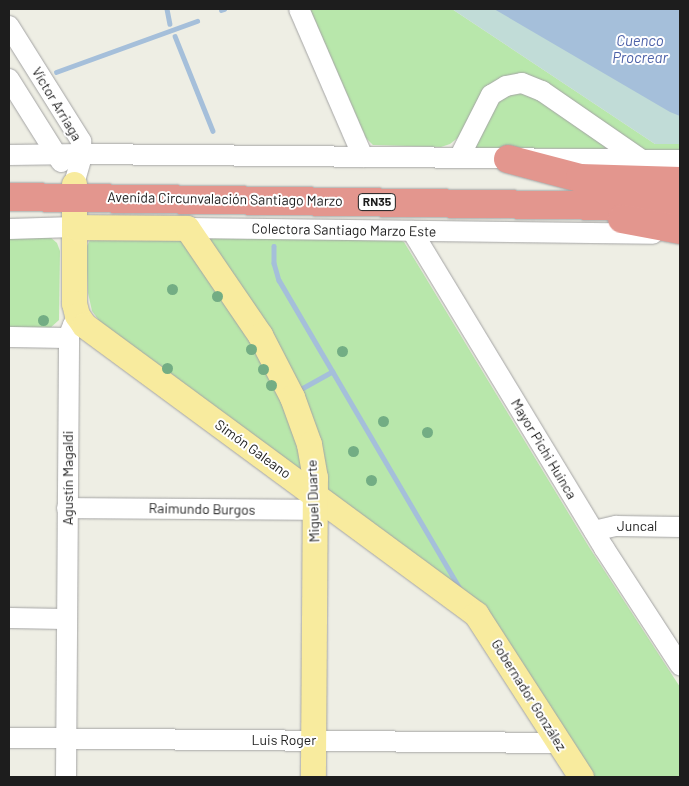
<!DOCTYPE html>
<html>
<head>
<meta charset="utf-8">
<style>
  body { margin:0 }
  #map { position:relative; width:689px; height:786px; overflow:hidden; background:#eeeee4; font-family:Barlow,sans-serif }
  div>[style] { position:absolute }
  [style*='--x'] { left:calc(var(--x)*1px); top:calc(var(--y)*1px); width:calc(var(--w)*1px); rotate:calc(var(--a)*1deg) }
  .grass>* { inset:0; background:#b8e7ab }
  .wetland>* { inset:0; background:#c1dcd7 }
  .water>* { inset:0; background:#a5bfda }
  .stream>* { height:4.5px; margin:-2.25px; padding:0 2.25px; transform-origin:2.25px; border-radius:2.25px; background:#a5bfda }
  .roads { filter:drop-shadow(0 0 1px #a4a4a4) drop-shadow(0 0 1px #a4a4a4) }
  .minor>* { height:20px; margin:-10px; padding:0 10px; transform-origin:10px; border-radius:10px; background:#fff }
  .major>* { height:25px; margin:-12.5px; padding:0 12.5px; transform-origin:12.5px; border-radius:12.5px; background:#f8eb9e }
  .highway>* { height:28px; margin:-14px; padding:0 14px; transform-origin:14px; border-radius:14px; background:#e3968e }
  .trees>* { width:11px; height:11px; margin:-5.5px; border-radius:50%; background:#73ad84 }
  span { translate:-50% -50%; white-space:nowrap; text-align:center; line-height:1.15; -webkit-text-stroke:4px #fff; paint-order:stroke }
  .shield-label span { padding:1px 4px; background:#fff; border:1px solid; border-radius:4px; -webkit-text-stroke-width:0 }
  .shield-label { font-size:12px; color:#1d1d1d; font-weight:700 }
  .street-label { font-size:14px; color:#1d1d1d }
  .water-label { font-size:15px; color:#4d62a9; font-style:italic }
  .frame { position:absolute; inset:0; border:10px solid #1d1d1d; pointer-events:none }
</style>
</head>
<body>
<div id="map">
  <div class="grass">
    <div style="clip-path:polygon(310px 9px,452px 9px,655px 144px,680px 144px,680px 150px,645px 150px,599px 139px,606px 148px,605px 149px,475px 148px,460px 136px,450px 144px,441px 147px,373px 145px,366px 138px)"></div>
    <div style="clip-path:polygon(50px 237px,57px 243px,60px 251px,59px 320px,49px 329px,9px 329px,9px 238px)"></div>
    <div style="clip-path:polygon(179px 238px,238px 315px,297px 431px,302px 472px,103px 326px,92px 311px,88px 293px,86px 248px,90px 240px)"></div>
    <div style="clip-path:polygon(210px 238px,394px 238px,404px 242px,589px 547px,680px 687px,680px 777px,594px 777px,500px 630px,330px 495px,208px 239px)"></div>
  </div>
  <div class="wetland">
    <div style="clip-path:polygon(452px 9px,680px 9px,680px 144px,655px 144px)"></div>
  </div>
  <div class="water">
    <div style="clip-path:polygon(494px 9px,680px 9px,680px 116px,670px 112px)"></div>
  </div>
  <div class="stream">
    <div style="--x:167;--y:9;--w:15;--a:79"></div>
    <div style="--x:221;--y:10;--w:3;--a:-18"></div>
    <div style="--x:175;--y:36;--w:102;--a:68.2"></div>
    <div style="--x:56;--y:72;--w:150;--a:-19.9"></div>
    <div style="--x:274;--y:246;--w:17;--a:90"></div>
    <div style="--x:274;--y:263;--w:18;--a:74"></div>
    <div style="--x:279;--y:280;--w:359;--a:59.6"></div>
    <div style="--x:299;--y:390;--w:38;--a:-29"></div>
  </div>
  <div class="roads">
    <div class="minor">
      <div style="--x:299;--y:9;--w:161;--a:66.6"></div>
      <div style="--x:9;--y:26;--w:136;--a:57.9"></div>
      <div style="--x:81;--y:141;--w:15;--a:86"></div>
      <div style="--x:82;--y:156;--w:29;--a:106"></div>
      <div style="--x:9;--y:79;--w:98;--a:57.9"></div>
      <div style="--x:9;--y:155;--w:73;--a:-0.8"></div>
      <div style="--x:82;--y:154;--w:598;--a:0.57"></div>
      <div style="--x:459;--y:158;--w:71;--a:-63.1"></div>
      <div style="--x:491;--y:95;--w:17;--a:-31"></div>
      <div style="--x:506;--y:86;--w:16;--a:-11"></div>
      <div style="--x:522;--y:83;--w:22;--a:22"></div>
      <div style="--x:542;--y:91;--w:121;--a:34.6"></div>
      <div style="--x:187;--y:228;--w:466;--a:0.7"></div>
      <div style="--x:9;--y:229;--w:65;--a:-1.8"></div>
      <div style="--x:412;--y:231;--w:371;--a:58.8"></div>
      <div style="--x:604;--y:548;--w:140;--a:57"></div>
      <div style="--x:9;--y:337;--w:60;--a:1"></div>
      <div style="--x:67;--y:508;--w:262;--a:0.4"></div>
      <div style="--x:594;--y:531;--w:23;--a:-13"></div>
      <div style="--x:616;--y:526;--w:64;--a:0.9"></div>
      <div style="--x:9;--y:618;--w:58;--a:1"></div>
      <div style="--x:9;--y:738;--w:550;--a:0.52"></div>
      <div style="--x:66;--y:777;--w:442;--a:-89.6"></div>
      <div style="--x:69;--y:335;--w:11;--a:-68"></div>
      <div style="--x:73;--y:325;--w:8;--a:-45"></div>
    </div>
    <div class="major">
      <div style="--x:74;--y:184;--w:119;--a:90"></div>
      <div style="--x:74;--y:303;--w:12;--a:76"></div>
      <div style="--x:77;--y:315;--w:12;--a:55"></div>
      <div style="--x:84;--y:325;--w:487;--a:36.4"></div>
      <div style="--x:476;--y:614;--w:194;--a:57.2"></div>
      <div style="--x:74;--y:227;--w:113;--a:0.5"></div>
      <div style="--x:187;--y:228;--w:130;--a:55.7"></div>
      <div style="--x:260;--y:335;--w:70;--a:62.7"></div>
      <div style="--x:292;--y:397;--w:50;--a:70.1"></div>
      <div style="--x:309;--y:444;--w:34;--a:80"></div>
      <div style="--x:315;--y:477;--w:300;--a:90.4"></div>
    </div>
    <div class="highway">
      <div style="--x:508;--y:159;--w:74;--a:14.8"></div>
      <div style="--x:580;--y:178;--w:100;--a:1.7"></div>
      <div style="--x:9;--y:197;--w:671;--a:0.85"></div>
      <div style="--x:622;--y:219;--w:59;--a:10.7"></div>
    </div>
  </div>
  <div class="trees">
    <div style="left:172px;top:289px"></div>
    <div style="left:217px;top:296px"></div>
    <div style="left:43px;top:320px"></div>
    <div style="left:251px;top:349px"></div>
    <div style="left:342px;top:351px"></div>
    <div style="left:167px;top:368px"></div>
    <div style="left:263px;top:369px"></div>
    <div style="left:271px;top:385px"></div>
    <div style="left:383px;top:421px"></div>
    <div style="left:427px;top:432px"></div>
    <div style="left:353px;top:451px"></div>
    <div style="left:371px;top:480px"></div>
  </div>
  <div class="shield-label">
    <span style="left:377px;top:202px">RN35</span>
  </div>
  <div class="street-label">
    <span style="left:57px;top:104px;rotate:59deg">Víctor Arriaga</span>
    <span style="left:225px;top:199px;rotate:1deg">Avenida Circunvalación Santiago Marzo</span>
    <span style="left:344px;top:230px;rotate:1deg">Colectora Santiago Marzo Este</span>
    <span style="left:253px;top:449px;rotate:36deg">Simón Galeano</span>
    <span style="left:544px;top:449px;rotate:59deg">Mayor Pichi Huinca</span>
    <span style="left:68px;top:478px;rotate:-90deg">Agustín Magaldi</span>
    <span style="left:313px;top:501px;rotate:-92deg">Miguel Duarte</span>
    <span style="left:202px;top:509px;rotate:1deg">Raimundo Burgos</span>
    <span style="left:637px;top:526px">Juncal</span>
    <span style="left:529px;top:695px;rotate:58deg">Gobernador González</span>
    <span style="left:284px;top:740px">Luis Roger</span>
  </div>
  <div class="water-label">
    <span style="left:640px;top:49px">Cuenco<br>Procrear</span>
  </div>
  <div class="frame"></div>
</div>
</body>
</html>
